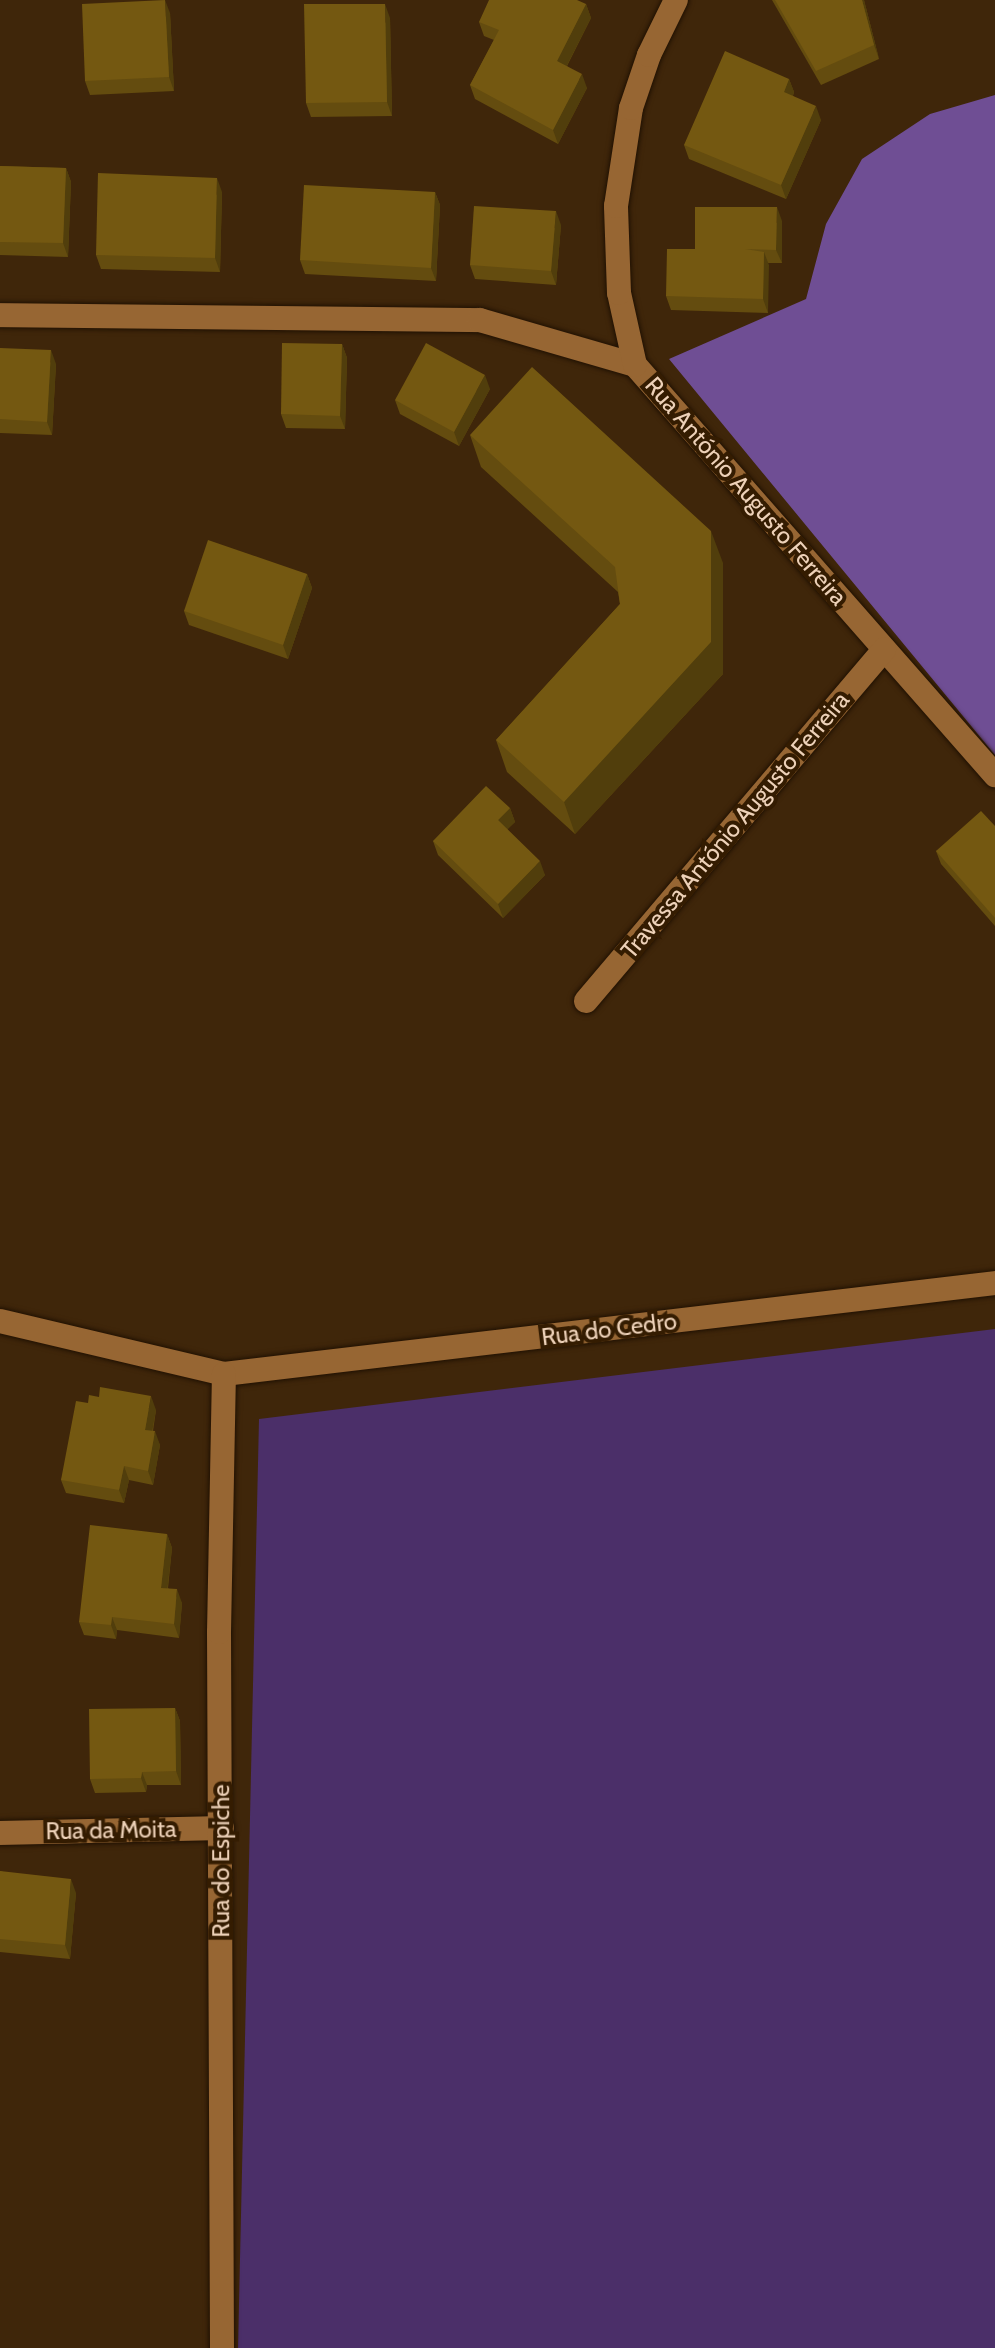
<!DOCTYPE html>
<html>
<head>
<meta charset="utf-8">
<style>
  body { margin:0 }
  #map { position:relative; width:995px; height:2348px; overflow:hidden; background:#3f260a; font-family:Cabin,sans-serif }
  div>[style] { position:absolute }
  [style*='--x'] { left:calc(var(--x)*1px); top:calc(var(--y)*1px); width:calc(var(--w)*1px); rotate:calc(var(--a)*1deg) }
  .green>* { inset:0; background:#4b2f69 }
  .forest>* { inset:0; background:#6f4e94 }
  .roads { filter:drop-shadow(0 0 2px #201103) drop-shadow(0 0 2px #201103) }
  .minor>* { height:24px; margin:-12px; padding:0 12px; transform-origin:12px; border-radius:12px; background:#976633 }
  .wall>* { inset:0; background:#644c0f }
  .shaded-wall>* { inset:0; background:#513e0c }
  .building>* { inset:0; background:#745811 }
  span { translate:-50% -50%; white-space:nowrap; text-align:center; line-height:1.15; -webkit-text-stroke:8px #341c01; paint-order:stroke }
  .street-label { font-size:24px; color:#edd1b8 }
</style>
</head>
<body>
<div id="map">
  <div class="green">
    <div style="clip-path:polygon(995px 1329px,995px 2348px,238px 2348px,259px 1419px)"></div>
  </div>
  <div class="forest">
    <div style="clip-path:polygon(995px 95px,995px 755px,669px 359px,806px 299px,826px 224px,862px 159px,930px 114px)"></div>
  </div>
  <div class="roads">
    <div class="minor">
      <div style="--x:0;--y:315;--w:480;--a:0.6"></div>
      <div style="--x:480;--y:320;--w:161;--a:16.2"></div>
      <div style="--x:635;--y:365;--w:546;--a:48.72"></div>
      <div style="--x:635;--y:365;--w:74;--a:-102.5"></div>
      <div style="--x:619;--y:293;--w:87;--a:-92"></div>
      <div style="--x:616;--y:206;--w:99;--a:-81.3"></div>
      <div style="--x:631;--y:108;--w:56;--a:-71.2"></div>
      <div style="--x:649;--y:55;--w:61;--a:-63.9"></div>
      <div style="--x:586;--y:1001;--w:461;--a:-49.7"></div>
      <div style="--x:0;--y:1321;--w:230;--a:13.3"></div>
      <div style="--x:224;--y:1374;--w:776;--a:-6.73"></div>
      <div style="--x:0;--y:1833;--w:222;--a:-1.3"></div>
      <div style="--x:222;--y:2348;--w:716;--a:-90.24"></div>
      <div style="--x:219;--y:1632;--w:258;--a:-88.9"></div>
    </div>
  </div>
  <div class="wall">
    <div style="clip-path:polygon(772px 0,864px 0,879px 59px,821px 85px)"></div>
    <div style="clip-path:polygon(586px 4px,591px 18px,567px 66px,587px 88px,558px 144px,475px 99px,470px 85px,494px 40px,484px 36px,479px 22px)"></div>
    <div style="clip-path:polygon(170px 13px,174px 91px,90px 95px,85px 81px)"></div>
    <div style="clip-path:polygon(390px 18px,392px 116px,311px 117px,306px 103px)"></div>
    <div style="clip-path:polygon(789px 79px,794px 92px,793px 96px,821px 120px,786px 199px,689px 159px,684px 145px)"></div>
    <div style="clip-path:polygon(0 166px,66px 168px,71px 182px,68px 257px,0 255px)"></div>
    <div style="clip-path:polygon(222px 192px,220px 272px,101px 269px,96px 255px)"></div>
    <div style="clip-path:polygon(435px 192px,440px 205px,436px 281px,305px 274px,300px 260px)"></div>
    <div style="clip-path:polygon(782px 221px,782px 263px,768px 263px,768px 313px,671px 310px,666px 296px,695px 249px)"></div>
    <div style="clip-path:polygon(561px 225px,556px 285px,475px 279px,470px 265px)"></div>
    <div style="clip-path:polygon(342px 344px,347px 358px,345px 429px,286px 428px,281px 414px)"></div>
    <div style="clip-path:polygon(0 348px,56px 364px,52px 435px,0 433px)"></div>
    <div style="clip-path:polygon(490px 389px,459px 446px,400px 414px,395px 400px)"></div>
    <div style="clip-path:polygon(470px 435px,723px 563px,723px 674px,575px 834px,507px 772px,496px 740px,620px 604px,618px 592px,481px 467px)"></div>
    <div style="clip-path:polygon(307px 574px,312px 588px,288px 659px,189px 625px,184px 611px)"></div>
    <div style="clip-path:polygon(510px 808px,515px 822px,507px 829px,545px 875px,503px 918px,438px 855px,433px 841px)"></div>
    <div style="clip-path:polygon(995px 826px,995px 926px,941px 864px,936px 851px)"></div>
    <div style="clip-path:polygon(88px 1403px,156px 1410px,153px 1431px,160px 1445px,153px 1485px,129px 1480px,124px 1503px,66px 1493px,61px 1480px)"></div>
    <div style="clip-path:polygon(167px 1534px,172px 1548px,168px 1588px,182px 1603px,179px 1638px,117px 1630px,116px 1639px,84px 1635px,79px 1622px)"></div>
    <div style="clip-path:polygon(175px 1708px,180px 1721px,181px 1785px,147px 1785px,146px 1792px,95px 1793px,90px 1779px)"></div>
    <div style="clip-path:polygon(0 1871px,76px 1893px,70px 1959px,0 1952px)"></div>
  </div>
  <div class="shaded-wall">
    <div style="clip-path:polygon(165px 0,170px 13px,174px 91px,169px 77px)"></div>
    <div style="clip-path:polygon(862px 0,864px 0,879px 59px,874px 45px)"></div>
    <div style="clip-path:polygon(385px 4px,390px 18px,392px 116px,387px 102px)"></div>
    <div style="clip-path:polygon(586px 4px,591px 18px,562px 75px,557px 61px)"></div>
    <div style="clip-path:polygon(582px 74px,587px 88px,558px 144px,553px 130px)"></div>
    <div style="clip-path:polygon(789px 79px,794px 92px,789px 105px,784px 92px)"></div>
    <div style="clip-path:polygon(816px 106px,821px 120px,786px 199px,781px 185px)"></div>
    <div style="clip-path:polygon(66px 168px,71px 182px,68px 257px,63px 243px)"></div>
    <div style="clip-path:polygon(217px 178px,222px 192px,220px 272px,215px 258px)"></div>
    <div style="clip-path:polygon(435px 192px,440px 205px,436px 281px,431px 268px)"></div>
    <div style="clip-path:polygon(777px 207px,782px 221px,782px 263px,776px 250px)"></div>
    <div style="clip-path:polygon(556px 211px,561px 225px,556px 285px,551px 271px)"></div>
    <div style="clip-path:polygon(764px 252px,769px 265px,768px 313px,763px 299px)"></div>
    <div style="clip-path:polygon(342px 344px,347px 358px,345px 429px,340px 416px)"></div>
    <div style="clip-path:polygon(51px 350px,56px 364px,52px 435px,47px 422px)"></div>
    <div style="clip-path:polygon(485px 375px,490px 389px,459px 446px,454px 432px)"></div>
    <div style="clip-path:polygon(711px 531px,723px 563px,723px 674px,575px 834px,564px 802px)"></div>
    <div style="clip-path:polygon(307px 574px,312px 588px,288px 659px,283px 645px)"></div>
    <div style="clip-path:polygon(510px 808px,515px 822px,503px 834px,498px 820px)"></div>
    <div style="clip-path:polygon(540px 861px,545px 875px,503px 918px,498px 904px)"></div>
    <div style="clip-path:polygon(151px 1396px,156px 1410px,150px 1443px,145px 1430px)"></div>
    <div style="clip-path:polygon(155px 1431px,160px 1445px,153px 1485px,148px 1471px)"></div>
    <div style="clip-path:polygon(124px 1466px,129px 1480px,124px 1503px,119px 1490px)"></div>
    <div style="clip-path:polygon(167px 1534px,172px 1548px,166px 1601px,161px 1588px)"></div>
    <div style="clip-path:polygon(177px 1589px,182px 1603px,179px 1638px,174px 1624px)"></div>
    <div style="clip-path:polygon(112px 1617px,117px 1630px,116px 1639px,111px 1625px)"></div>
    <div style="clip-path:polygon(175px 1708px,180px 1721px,181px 1785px,176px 1771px)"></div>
    <div style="clip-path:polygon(142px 1772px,147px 1785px,146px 1792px,141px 1778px)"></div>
    <div style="clip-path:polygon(71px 1879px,76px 1893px,70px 1959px,65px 1945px)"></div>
  </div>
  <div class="building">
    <div style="clip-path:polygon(165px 0,169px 77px,85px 81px,82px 4px)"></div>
    <div style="clip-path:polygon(489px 0,577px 0,586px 4px,557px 61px,582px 74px,553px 130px,470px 85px,499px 30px,479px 22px)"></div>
    <div style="clip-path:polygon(775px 0,862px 0,874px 45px,816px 71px)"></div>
    <div style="clip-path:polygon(304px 4px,385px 4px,387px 102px,306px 103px)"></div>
    <div style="clip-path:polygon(725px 51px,789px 79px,784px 92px,816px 106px,781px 185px,684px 145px)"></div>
    <div style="clip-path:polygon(0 166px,66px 168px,63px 243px,0 242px)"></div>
    <div style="clip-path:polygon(98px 173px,217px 178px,215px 258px,96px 255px)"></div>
    <div style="clip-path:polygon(304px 185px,435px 192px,431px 268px,300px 260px)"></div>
    <div style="clip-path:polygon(474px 206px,556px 211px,551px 271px,470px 265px)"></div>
    <div style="clip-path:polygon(695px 207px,777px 207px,776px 250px,745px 249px,764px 252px,763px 299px,666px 296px,667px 249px,695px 249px)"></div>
    <div style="clip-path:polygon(282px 343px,342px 344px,340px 416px,281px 414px)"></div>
    <div style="clip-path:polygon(426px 343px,485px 375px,454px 432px,395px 400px)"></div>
    <div style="clip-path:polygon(0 348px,51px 350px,47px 422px,0 419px)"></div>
    <div style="clip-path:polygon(532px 367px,711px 531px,711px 642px,564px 802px,496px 740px,620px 604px,615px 567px,470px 435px)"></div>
    <div style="clip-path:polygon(208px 540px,307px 574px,283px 645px,184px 611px)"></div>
    <div style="clip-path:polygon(486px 786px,510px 808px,498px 820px,540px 861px,498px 904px,433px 841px)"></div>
    <div style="clip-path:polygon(981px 811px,995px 826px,995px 918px,936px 851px)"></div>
    <div style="clip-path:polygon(100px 1387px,151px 1396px,145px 1430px,155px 1431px,148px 1471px,124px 1466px,119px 1490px,61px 1480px,76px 1401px,88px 1403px,89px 1395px,99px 1397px)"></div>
    <div style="clip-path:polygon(90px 1525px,167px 1534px,161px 1588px,177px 1589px,174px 1624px,112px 1617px,111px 1625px,79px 1622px)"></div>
    <div style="clip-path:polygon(175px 1708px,176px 1771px,142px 1772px,141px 1778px,90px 1779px,89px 1709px)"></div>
    <div style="clip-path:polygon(0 1871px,71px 1879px,65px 1945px,0 1939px)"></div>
  </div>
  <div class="street-label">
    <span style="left:746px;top:491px;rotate:49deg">Rua António Augusto Ferreira</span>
    <span style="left:735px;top:825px;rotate:-50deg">Travessa António Augusto Ferreira</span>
    <span style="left:609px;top:1329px;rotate:-7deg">Rua do Cedro</span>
    <span style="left:111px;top:1830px;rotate:-1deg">Rua da Moita</span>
    <span style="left:221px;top:1861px;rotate:-90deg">Rua do Espiche</span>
  </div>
</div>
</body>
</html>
